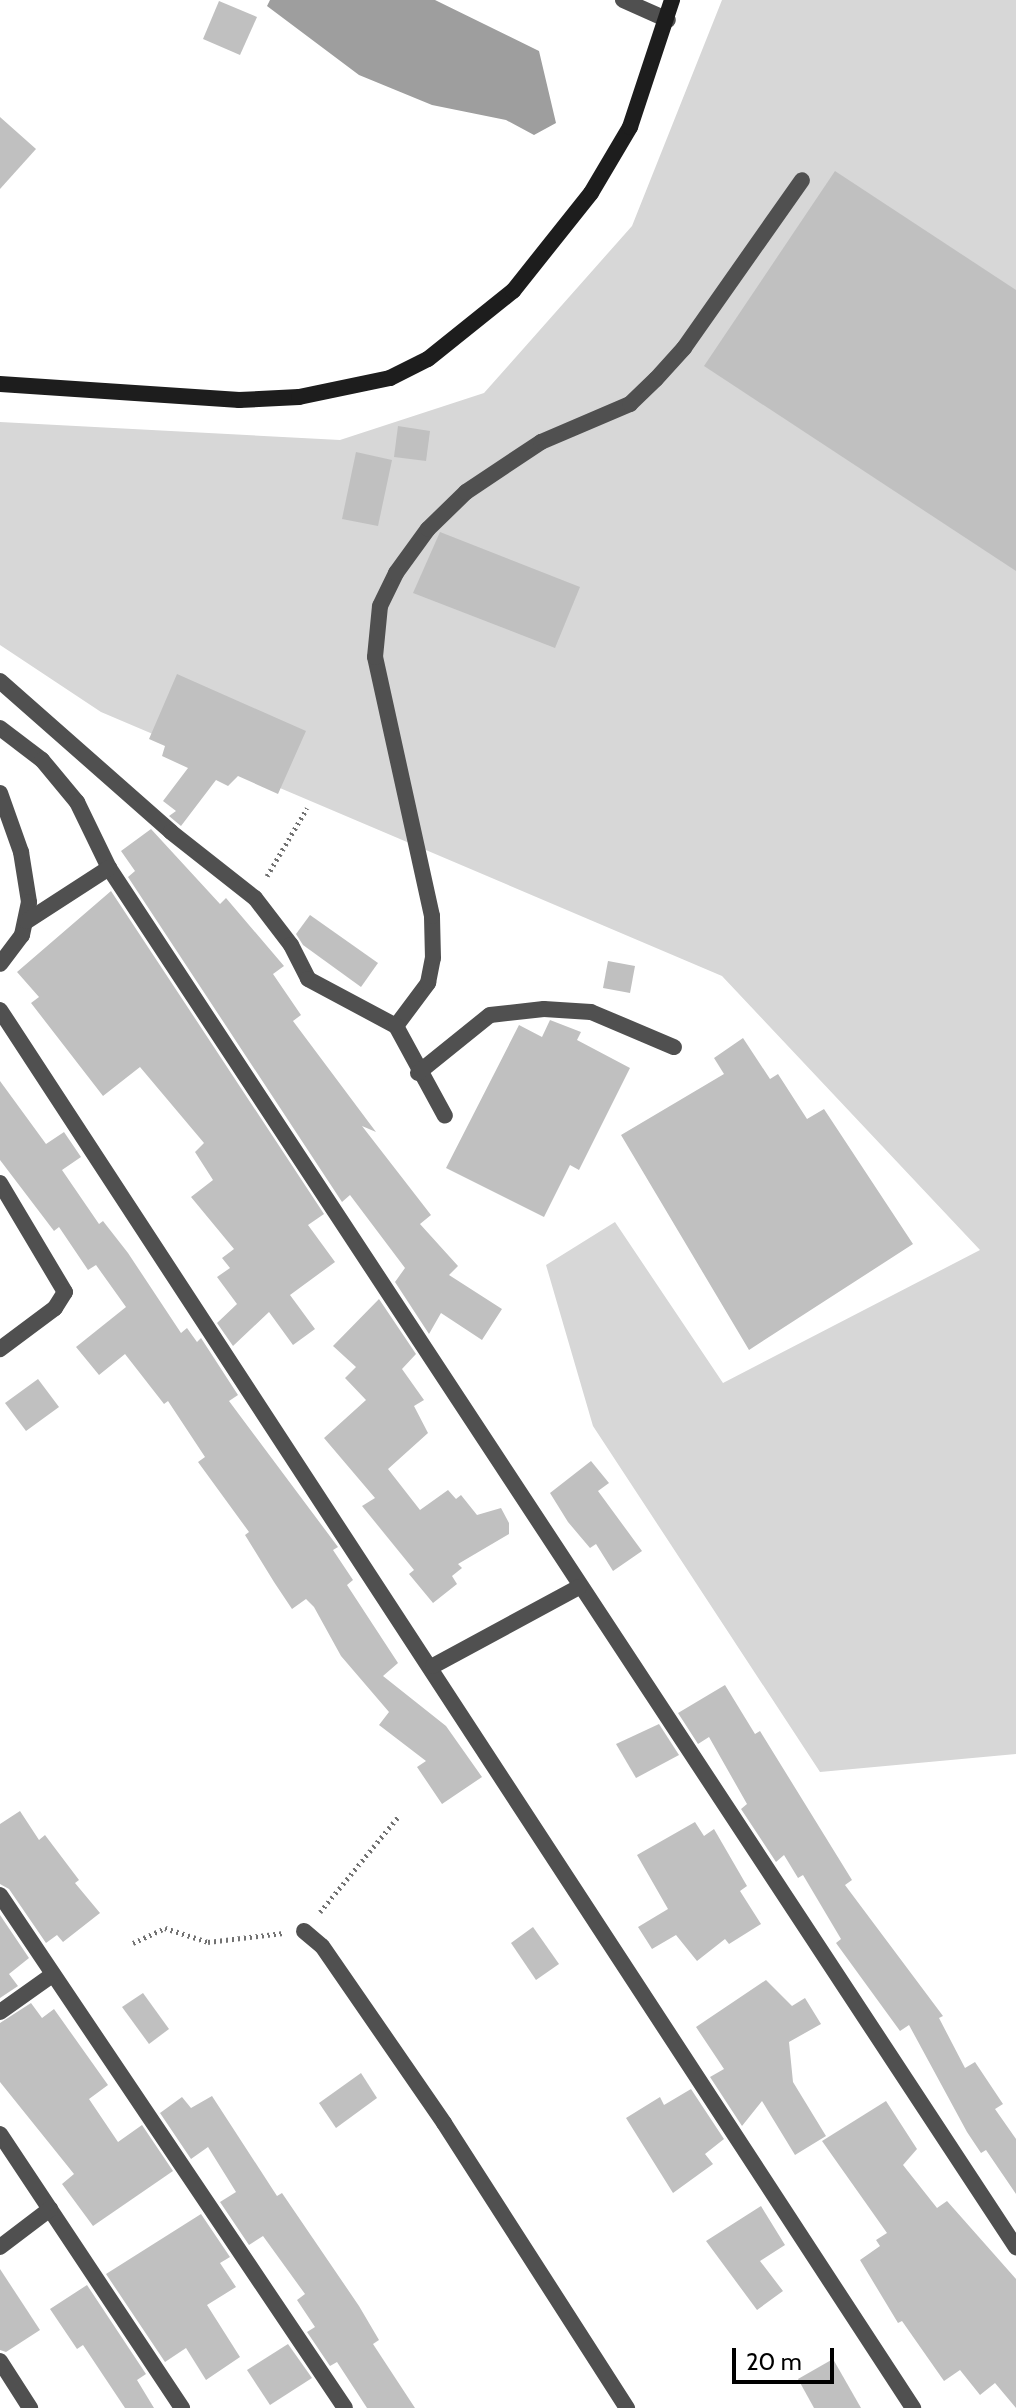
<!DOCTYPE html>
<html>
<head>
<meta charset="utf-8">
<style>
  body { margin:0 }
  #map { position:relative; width:1016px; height:2408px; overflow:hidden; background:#fff; font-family:Cabin,sans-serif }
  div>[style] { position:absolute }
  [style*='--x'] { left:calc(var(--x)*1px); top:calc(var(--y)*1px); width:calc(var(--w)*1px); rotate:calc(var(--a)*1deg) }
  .green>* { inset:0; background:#d7d7d7 }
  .water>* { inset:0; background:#9e9e9e }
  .building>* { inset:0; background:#c0c0c0 }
  .path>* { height:5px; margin-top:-2.5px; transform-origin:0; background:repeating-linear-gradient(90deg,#727272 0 2px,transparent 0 6px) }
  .service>* { height:16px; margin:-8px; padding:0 8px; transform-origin:8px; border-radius:8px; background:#505050 }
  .minor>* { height:16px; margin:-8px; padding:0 8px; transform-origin:8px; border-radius:8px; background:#505050 }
  .secondary>* { height:16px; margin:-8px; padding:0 8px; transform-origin:8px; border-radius:8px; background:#1d1d1d }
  span { translate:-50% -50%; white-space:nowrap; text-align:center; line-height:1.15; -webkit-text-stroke:8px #fff; paint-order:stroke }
  .scale { position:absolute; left:732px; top:2348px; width:102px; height:36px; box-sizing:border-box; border:4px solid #000; border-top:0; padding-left:10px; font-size:24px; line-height:28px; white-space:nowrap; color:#000; -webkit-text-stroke:6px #fff; paint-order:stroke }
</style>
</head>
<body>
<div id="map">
  <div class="green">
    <div style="clip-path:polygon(722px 0,1016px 0,1016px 1754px,820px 1772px,593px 1426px,546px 1265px,615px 1222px,723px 1383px,980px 1250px,722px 976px,101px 712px,0 645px,0 422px,340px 440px,484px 393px,632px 226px)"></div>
  </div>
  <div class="water">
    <div style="clip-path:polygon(270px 0,435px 0,539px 51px,556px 123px,534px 135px,506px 120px,432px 105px,359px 75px,267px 6px)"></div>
  </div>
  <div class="building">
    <div style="clip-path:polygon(219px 1px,257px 17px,240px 55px,203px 39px)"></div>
    <div style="clip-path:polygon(0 117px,36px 149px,0 189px)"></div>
    <div style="clip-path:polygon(835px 171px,1016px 290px,1016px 571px,704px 366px)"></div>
    <div style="clip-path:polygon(398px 426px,430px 431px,426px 461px,394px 457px)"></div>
    <div style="clip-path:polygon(356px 452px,392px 460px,378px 526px,342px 519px)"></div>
    <div style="clip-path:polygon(440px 532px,580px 587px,555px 648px,413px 593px)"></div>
    <div style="clip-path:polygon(177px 674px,306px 731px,278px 794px,238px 776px,228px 786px,216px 780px,181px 826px,169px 816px,176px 811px,163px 801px,188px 768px,162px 756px,165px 746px,149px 739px)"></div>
    <div style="clip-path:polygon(151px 829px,220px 904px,226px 898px,284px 966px,273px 974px,301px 1015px,293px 1021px,376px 1132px,362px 1126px,431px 1215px,420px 1224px,458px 1266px,449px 1275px,502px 1309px,482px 1340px,441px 1313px,429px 1334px,395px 1282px,405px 1268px,350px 1195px,342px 1202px,128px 877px,135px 871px,121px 851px)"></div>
    <div style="clip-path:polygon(111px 891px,324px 1214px,308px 1225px,335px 1262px,290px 1295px,315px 1329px,293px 1345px,269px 1312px,233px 1346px,217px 1323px,237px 1304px,217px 1277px,230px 1268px,222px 1258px,234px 1249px,191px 1197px,213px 1180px,195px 1152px,204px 1143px,140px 1067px,103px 1096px,31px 1003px,39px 997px,17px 972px)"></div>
    <div style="clip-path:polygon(310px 915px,378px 963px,361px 987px,303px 945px,296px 934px)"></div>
    <div style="clip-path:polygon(608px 961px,635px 966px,630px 993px,603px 988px)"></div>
    <div style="clip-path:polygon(550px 1020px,581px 1032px,577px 1040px,630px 1068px,579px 1170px,570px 1165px,544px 1217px,446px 1168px,519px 1025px,542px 1037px)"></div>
    <div style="clip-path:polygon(743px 1038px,770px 1079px,778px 1074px,807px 1119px,824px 1109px,913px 1244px,749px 1350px,621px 1135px,724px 1074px,714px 1058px)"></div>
    <div style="clip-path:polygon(0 1081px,46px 1144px,64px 1132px,81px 1157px,62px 1170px,99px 1224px,103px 1221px,128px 1253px,181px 1333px,187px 1328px,197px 1342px,201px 1338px,238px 1395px,229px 1401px,338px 1547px,333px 1550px,353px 1580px,347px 1585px,398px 1663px,383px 1676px,446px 1726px,482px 1777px,442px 1804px,417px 1767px,426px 1761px,379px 1725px,389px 1712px,341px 1656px,314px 1607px,306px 1599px,292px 1609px,274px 1582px,245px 1535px,249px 1532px,198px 1462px,205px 1457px,168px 1401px,164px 1404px,125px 1354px,99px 1375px,76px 1347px,126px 1307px,96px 1265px,88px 1270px,59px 1227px,54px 1231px,0 1160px)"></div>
    <div style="clip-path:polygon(379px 1299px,416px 1354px,402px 1369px,424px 1400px,414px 1406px,428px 1433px,388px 1469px,420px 1510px,448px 1490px,456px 1499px,461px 1495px,477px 1515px,501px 1508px,509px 1523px,509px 1534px,458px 1564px,462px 1568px,452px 1576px,457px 1584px,433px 1603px,409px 1574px,414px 1570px,362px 1506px,375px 1498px,324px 1438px,366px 1400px,345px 1378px,356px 1367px,333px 1346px)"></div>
    <div style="clip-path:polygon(38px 1379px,59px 1407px,26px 1431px,5px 1403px)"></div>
    <div style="clip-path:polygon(591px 1461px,609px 1483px,598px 1491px,642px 1551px,613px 1571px,596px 1544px,590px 1548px,568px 1522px,550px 1493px)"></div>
    <div style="clip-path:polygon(725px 1685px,755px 1734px,760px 1731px,852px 1880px,845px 1885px,943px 2016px,939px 2018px,965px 2068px,975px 2062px,1003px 2104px,995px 2109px,1016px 2139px,1016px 2194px,986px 2150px,981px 2153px,967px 2132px,909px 2025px,900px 2031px,836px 1943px,841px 1939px,803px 1875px,798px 1878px,784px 1855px,776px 1862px,741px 1809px,747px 1804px,709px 1737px,698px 1744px,678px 1713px)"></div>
    <div style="clip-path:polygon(659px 1724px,679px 1755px,636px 1778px,616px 1744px)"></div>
    <div style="clip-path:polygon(20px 1811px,39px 1840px,45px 1835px,79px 1880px,75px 1883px,100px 1913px,63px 1942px,57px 1935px,46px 1943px,9px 1889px,0 1884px,0 1824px)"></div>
    <div style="clip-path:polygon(695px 1822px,704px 1836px,714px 1829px,747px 1886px,740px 1891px,761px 1924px,729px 1944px,725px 1939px,697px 1961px,676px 1935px,652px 1949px,638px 1927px,668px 1909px,637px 1855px)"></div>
    <div style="clip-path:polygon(0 1915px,29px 1958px,9px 1974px,18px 1986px,0 1998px)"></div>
    <div style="clip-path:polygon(533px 1927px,559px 1964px,536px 1980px,511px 1943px)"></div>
    <div style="clip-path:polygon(766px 1980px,792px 2006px,805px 1998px,821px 2024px,789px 2042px,793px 2082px,826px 2136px,795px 2155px,762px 2101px,742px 2126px,710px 2077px,724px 2069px,696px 2027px)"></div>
    <div style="clip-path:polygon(143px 1993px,169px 2029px,149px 2044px,122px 2007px)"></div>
    <div style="clip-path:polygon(31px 2003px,42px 2018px,54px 2009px,108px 2085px,89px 2099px,118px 2142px,142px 2125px,173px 2171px,93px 2226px,62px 2184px,74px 2174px,0 2082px,0 2023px)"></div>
    <div style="clip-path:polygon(361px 2073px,377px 2098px,336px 2128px,319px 2103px)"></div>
    <div style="clip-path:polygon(691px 2089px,724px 2139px,705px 2154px,713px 2164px,673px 2193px,626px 2118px,660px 2097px,664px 2105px)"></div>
    <div style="clip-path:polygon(212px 2096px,277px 2196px,282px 2193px,359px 2306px,379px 2340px,373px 2344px,415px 2408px,367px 2408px,337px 2362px,330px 2366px,307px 2332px,315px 2327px,297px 2300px,305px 2294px,263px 2236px,249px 2245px,220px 2202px,236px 2192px,208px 2147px,191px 2159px,160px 2113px,182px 2097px,191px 2108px)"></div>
    <div style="clip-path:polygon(886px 2101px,917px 2149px,903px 2165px,937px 2208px,947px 2201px,1016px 2279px,1016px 2408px,995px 2383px,980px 2395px,960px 2370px,944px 2381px,902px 2321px,898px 2323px,860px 2260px,880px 2246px,876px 2240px,887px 2233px,822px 2141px)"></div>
    <div style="clip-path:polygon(761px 2206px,785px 2245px,760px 2261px,783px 2291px,757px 2310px,706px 2241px)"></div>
    <div style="clip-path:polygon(201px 2214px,230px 2257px,220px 2263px,236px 2287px,207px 2305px,240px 2357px,206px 2380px,186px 2348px,165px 2362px,106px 2274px)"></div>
    <div style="clip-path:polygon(0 2269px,40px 2330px,6px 2352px,0 2350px)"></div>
    <div style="clip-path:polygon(87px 2285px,146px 2374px,137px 2380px,154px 2408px,125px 2408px,83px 2345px,77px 2349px,50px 2309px)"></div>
    <div style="clip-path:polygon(288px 2344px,312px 2378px,270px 2405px,247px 2370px)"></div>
    <div style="clip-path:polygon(833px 2359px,861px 2408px,814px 2408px,798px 2379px)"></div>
  </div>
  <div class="path">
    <div style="--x:267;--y:876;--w:79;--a:-59.5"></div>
    <div style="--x:320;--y:1912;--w:123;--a:-50.6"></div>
    <div style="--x:133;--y:1943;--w:35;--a:-25"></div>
    <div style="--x:165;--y:1928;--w:45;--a:18"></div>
    <div style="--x:208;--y:1942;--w:76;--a:-6.8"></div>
  </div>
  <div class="service">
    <div style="--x:396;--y:1026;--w:54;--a:-53.3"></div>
    <div style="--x:428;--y:983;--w:25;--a:-79"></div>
    <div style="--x:433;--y:958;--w:42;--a:-91.4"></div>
    <div style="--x:432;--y:916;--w:265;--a:-102.4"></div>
    <div style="--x:375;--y:657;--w:51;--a:-84.4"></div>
    <div style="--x:380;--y:606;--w:37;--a:-64"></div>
    <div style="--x:396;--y:573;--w:54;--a:-54"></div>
    <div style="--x:428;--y:529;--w:53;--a:-44.2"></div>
    <div style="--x:466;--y:492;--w:90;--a:-33.7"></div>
    <div style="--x:541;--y:442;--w:97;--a:-23.1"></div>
    <div style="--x:630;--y:404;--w:36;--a:-44"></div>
    <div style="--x:656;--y:379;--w:42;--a:-47.9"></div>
    <div style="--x:684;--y:348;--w:205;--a:-54.9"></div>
  </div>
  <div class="minor">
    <div style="--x:623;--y:0;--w:49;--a:24"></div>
    <div style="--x:0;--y:681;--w:228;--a:41.4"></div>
    <div style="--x:171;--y:832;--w:107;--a:38.2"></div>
    <div style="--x:255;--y:898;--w:59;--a:52.5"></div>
    <div style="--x:291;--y:945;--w:38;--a:63"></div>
    <div style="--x:308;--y:979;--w:100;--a:28.1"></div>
    <div style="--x:396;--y:1026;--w:102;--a:61.4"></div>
    <div style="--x:0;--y:728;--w:53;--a:37.3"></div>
    <div style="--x:42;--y:760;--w:55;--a:50.2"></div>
    <div style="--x:77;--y:802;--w:73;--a:64.1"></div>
    <div style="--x:109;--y:868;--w:1651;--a:56.67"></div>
    <div style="--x:0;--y:793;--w:63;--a:70.4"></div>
    <div style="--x:21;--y:852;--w:51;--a:80.9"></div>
    <div style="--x:29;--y:902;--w:34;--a:102"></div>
    <div style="--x:22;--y:935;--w:36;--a:127"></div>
    <div style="--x:27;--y:921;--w:98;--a:-32.9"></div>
    <div style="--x:0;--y:1010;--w:1670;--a:56.85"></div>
    <div style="--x:418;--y:1073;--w:92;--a:-38.9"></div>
    <div style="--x:490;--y:1015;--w:54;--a:-6.3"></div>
    <div style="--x:544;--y:1009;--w:47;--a:3.7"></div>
    <div style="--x:591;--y:1012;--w:90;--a:22.9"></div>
    <div style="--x:0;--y:1183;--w:127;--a:59.2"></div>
    <div style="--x:65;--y:1292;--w:19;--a:122"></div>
    <div style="--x:55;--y:1308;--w:69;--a:143.3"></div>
    <div style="--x:433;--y:1666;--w:166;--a:-28.4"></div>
    <div style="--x:0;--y:1895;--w:618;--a:56.08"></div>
    <div style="--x:304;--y:1931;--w:23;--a:40"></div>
    <div style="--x:322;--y:1946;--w:215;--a:55.4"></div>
    <div style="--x:444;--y:2123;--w:339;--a:57.3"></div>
    <div style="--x:0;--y:2012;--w:64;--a:-35.4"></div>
    <div style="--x:0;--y:2134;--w:329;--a:56.4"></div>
    <div style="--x:0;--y:2247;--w:63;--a:-37.2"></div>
    <div style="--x:0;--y:2361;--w:56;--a:57.4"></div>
  </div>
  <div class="secondary">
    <div style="--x:0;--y:384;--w:240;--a:3.8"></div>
    <div style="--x:239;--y:400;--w:60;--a:-2.9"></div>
    <div style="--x:299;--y:397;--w:93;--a:-11.8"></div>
    <div style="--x:390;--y:378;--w:42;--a:-26.6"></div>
    <div style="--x:428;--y:359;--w:109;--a:-38.7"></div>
    <div style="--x:513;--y:291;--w:125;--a:-51.5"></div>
    <div style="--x:591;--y:193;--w:77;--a:-59.4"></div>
    <div style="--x:630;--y:127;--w:134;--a:-71.7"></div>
  </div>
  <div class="scale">20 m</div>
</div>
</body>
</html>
